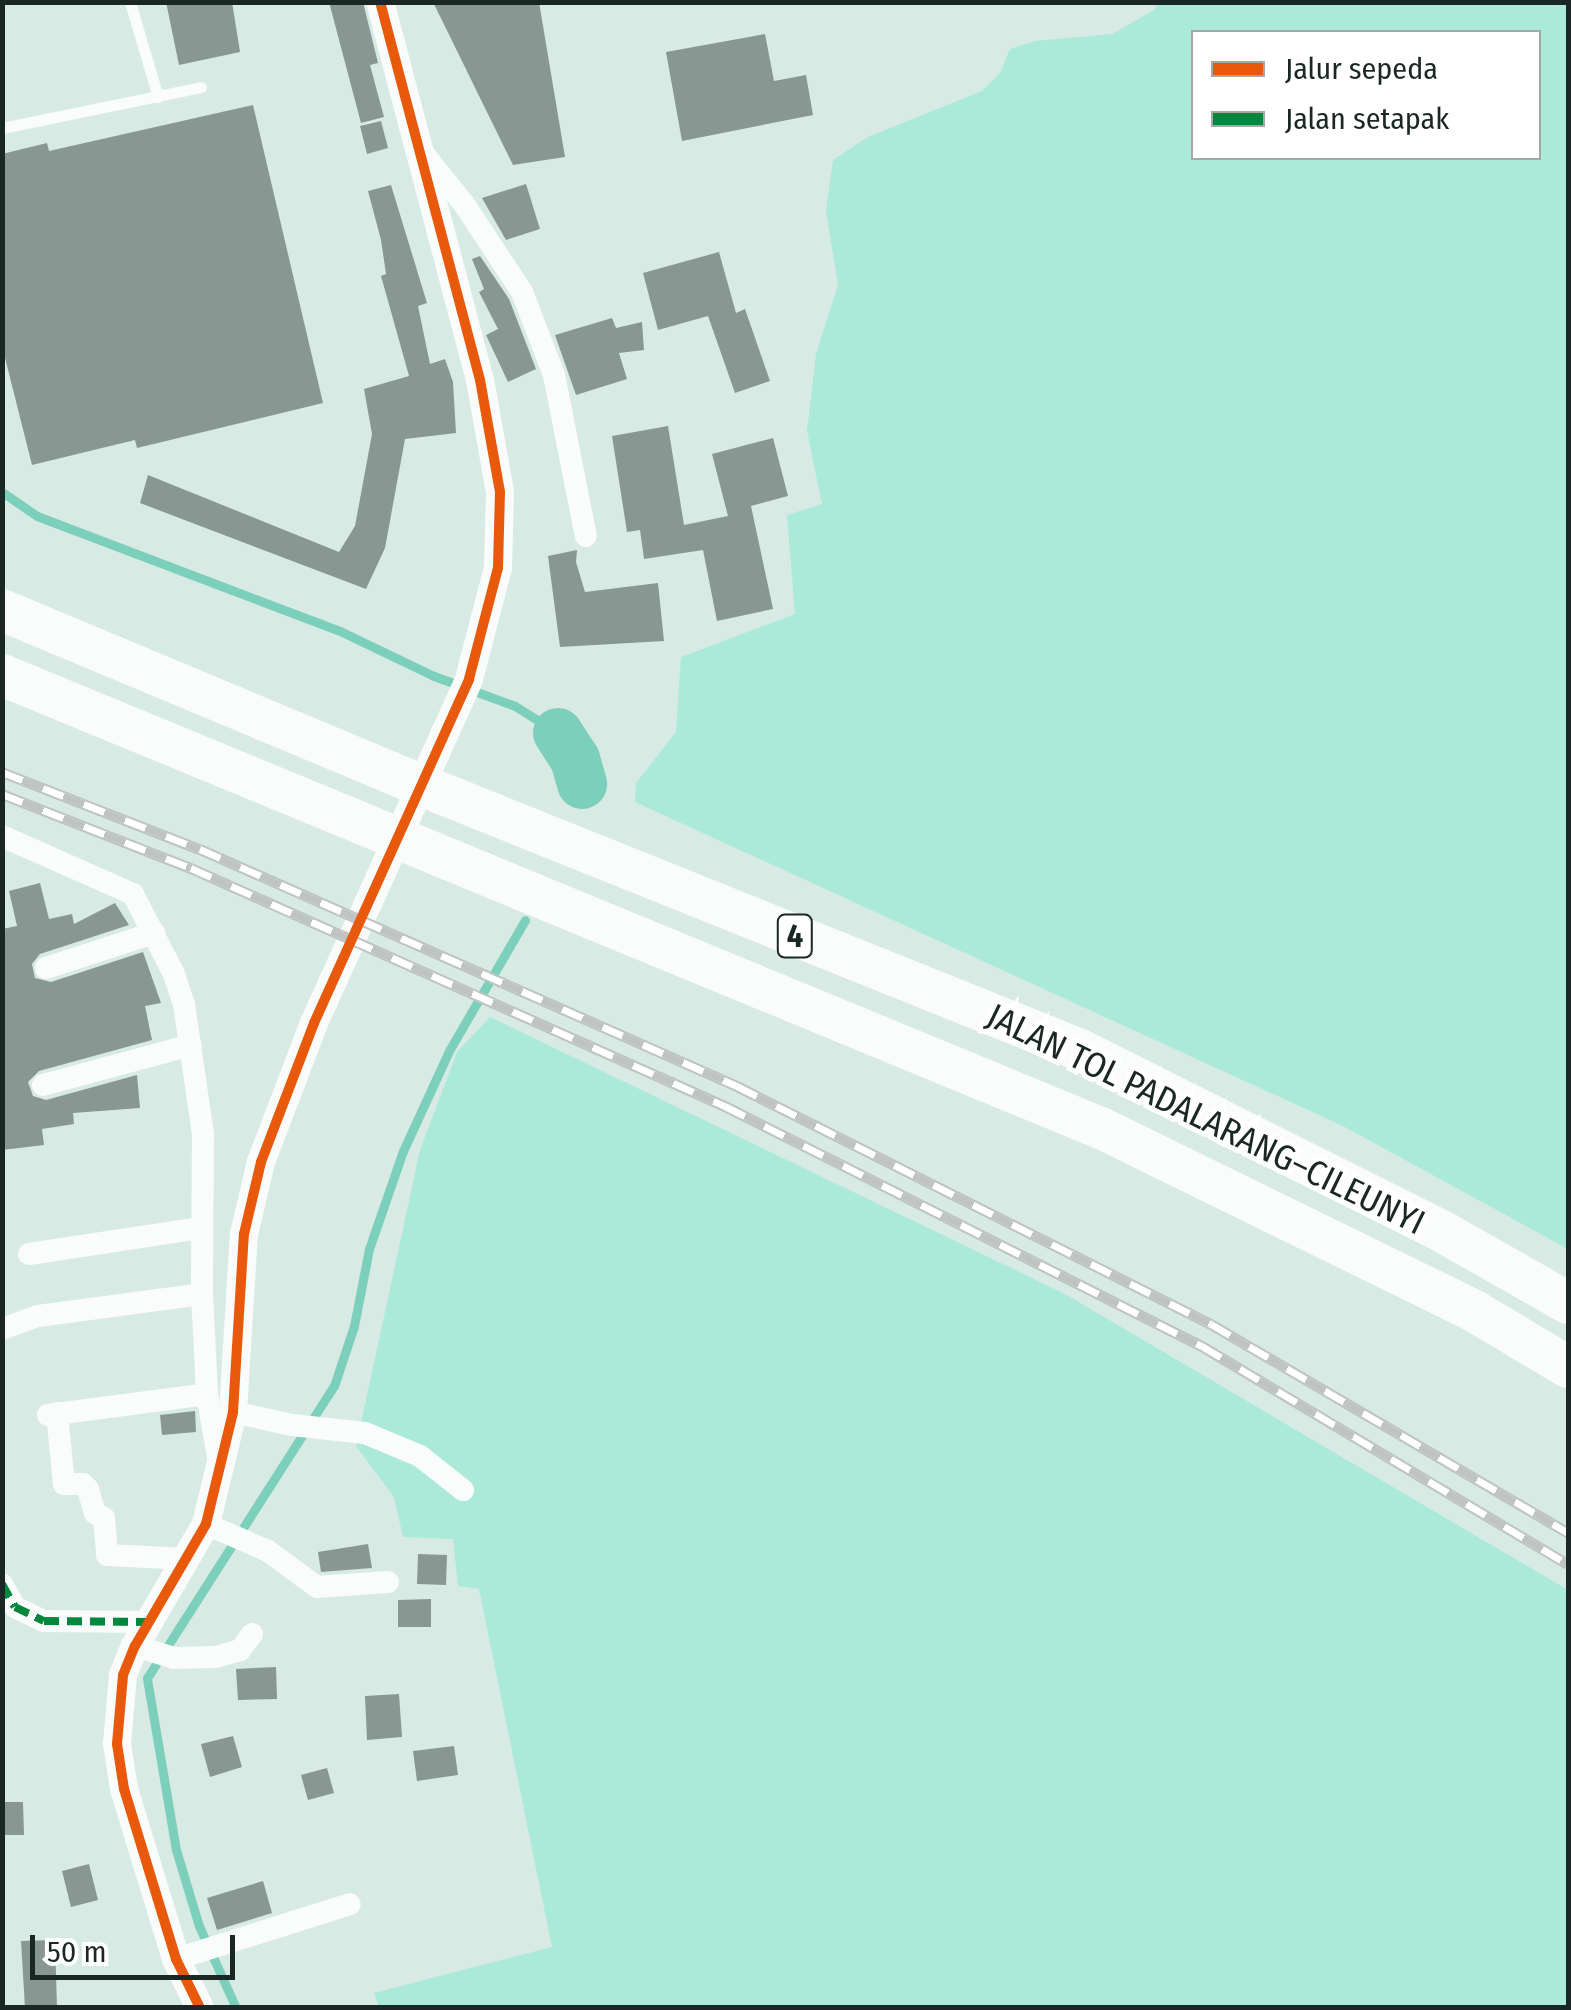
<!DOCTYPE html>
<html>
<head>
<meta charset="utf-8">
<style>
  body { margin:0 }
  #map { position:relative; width:1571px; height:2010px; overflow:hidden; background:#d8eae4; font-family:"Fira Sans Condensed",sans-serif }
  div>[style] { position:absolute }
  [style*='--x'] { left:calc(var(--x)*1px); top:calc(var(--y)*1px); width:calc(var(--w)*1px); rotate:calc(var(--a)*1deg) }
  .green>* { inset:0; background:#abe9d9 }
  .stream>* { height:9px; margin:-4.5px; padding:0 4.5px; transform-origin:4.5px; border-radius:4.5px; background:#7ccfbb }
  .river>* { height:50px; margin:-25px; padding:0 25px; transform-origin:25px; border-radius:25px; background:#7ccfbb }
  .building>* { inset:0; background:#899793 }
  .service>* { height:11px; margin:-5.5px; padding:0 5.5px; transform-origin:5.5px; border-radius:5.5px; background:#f9fcfb }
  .minor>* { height:22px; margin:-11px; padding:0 11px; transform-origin:11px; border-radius:11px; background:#f9fcfb }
  .tertiary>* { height:28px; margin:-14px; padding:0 14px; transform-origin:14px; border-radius:14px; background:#f9fcfb }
  .motorway>* { height:42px; margin:-21px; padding:0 21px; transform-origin:21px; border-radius:21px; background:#f9fcfb }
  .rail>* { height:11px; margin-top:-5.5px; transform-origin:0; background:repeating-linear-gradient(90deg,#fff 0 22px,#bfc4c3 0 44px); box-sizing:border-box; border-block:2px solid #bfc4c3 }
  .quiet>* { height:8px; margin-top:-4px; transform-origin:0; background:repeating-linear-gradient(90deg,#00873e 0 15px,transparent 0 23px) }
  .cycleway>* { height:10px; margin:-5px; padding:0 5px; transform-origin:5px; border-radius:5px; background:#e8590c }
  span { translate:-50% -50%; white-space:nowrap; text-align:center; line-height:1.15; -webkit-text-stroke:10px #fff; paint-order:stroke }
  .shield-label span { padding:2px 8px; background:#fff; border:2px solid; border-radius:8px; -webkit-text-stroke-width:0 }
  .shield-label { font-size:32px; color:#1a2724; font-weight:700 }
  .street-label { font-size:35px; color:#1a2724 }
  .frame { position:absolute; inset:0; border:5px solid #1a2724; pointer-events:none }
  .legend { position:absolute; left:1191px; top:30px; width:350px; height:130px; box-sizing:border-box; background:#fff; border:2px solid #a3a9a7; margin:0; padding:12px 18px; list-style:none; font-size:30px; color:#1a2724 }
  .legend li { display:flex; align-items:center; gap:20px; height:50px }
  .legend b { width:50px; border:2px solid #a3a9a7 }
  .scale { position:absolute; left:30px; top:1935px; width:205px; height:45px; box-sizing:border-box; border:5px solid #1a2724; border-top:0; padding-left:12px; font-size:30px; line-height:35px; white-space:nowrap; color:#1a2724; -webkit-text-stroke:8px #fff; paint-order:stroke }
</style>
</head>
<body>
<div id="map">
  <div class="green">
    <div style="clip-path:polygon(evenodd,1158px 2px,1568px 3px,1568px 1249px,1343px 1126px,635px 802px,636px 783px,676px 732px,681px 657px,795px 614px,787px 515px,822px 504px,807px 431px,816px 354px,838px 285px,826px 211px,833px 160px,868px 137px,982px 91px,1000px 73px,1010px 49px,1035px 41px,1112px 34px,1154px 10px,1158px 2px,1194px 32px,1538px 32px,1538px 158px,1194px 158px,1194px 32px)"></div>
    <div style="clip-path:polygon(490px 1017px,1065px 1294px,1568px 1590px,1568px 2007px,379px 2007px,374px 1993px,552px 1947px,479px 1589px,458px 1586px,453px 1539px,403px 1537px,394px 1497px,356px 1446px,420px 1150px,457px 1052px)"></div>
  </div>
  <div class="stream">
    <div style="--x:2;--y:492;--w:42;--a:34.4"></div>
    <div style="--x:37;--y:516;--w:324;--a:20.8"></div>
    <div style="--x:340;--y:631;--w:104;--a:25.6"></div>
    <div style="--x:434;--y:676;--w:86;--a:20.3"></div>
    <div style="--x:515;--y:706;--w:51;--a:32.1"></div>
    <div style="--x:236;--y:2008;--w:90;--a:-114.3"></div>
    <div style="--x:199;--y:1926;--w:79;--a:-106.8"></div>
    <div style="--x:176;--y:1850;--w:174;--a:-99.6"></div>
    <div style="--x:147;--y:1678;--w:347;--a:-57.4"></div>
    <div style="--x:334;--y:1386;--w:63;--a:-71.6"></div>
    <div style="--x:354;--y:1326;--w:78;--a:-79"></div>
    <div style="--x:369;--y:1249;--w:104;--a:-70.9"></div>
    <div style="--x:403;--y:1151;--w:112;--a:-65.3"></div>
    <div style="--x:450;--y:1049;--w:149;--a:-59.8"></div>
  </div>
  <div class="river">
    <div style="--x:558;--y:733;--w:31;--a:57"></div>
    <div style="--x:575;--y:759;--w:26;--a:74"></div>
  </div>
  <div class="building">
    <div style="clip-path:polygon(166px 2px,232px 2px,240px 52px,179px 65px)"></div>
    <div style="clip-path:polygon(329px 2px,363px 2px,378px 63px,370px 65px,384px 117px,361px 123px)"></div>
    <div style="clip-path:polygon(433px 2px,539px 2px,565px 157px,513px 165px)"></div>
    <div style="clip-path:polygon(765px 34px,774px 81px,806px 75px,813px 115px,682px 141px,666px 52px)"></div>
    <div style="clip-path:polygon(253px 105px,323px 403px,137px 448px,135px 440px,32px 465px,2px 346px,2px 154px,47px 143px,49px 151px)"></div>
    <div style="clip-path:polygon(381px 121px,388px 148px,367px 154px,360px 126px)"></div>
    <div style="clip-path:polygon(526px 184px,540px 229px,506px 240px,482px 198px)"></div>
    <div style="clip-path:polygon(391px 185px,427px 303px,418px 306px,430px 364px,445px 359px,453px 382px,456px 433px,405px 439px,385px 548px,366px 589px,140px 503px,148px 475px,339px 552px,355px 526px,372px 434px,364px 389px,409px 376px,381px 276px,386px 274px,381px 240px,368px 191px)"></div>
    <div style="clip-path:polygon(719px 252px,736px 313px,745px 309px,770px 381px,735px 393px,708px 316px,658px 330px,643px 273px)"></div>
    <div style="clip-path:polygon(480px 256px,509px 299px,536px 369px,508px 382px,486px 335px,498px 329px,479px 292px,484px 289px,472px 259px)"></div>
    <div style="clip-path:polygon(612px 318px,616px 328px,642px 322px,644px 350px,619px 353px,627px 379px,576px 395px,555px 335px)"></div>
    <div style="clip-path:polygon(668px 426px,684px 525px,728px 516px,712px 454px,773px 438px,788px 496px,751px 506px,773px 609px,717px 621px,703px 550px,644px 559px,640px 530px,627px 532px,612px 436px)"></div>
    <div style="clip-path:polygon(577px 550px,576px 562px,585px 592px,658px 583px,664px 641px,560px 647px,548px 556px)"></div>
    <div style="clip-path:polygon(40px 883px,49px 919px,72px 914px,74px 924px,115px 903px,129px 925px,40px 954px,32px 964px,35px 978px,51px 982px,143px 952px,161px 1003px,145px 1006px,152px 1040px,39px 1071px,28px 1082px,33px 1096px,46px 1100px,137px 1075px,140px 1108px,73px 1113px,74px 1124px,42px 1129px,44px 1145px,2px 1150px,2px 929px,17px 926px,9px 891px)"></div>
    <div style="clip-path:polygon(195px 1411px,196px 1432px,162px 1435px,160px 1415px)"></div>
    <div style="clip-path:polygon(368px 1544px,372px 1568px,321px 1572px,318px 1552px)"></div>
    <div style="clip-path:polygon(418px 1554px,447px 1555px,446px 1585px,417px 1584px)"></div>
    <div style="clip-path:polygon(431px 1599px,431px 1627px,398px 1627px,398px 1600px)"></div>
    <div style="clip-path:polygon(276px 1667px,277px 1699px,238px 1700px,236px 1669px)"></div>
    <div style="clip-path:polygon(399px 1694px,402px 1737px,367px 1740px,365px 1696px)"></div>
    <div style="clip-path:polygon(233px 1736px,242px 1767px,210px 1777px,201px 1744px)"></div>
    <div style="clip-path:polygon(454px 1746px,458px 1775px,417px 1781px,413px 1751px)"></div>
    <div style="clip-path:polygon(327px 1768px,334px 1793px,308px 1800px,301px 1775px)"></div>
    <div style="clip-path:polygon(2px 1802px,23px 1802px,24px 1835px,2px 1835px)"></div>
    <div style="clip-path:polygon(89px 1864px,98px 1900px,71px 1907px,62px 1871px)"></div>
    <div style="clip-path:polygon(263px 1881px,272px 1913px,217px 1930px,207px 1898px)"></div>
    <div style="clip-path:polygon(55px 1940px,57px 2008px,25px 2008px,21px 1941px)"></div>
  </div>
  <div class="service">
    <div style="--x:130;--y:2;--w:99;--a:73.6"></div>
    <div style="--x:2;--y:128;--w:203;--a:-11.6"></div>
  </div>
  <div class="minor">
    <div style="--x:422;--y:152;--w:67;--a:51.1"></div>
    <div style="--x:464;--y:204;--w:105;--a:56.6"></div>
    <div style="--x:522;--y:292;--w:89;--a:68.9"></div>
    <div style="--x:554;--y:375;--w:164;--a:78.8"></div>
    <div style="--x:2;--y:836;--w:143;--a:23.9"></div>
    <div style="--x:133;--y:894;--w:90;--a:62.9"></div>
    <div style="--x:174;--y:974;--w:32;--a:72"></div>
    <div style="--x:184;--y:1004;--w:131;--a:81.7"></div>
    <div style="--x:203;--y:1134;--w:160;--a:90.4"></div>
    <div style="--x:202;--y:1294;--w:100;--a:87.1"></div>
    <div style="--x:207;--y:1394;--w:70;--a:80.1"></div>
    <div style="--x:46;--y:968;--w:114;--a:-18"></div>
    <div style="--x:43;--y:1085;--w:153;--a:-15.1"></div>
    <div style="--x:29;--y:1254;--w:174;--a:-8.6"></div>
    <div style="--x:2;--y:1329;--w:38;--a:-20"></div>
    <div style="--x:38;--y:1316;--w:165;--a:-7.6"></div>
    <div style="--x:233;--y:1412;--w:60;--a:12.4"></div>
    <div style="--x:292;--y:1425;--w:73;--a:6.3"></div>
    <div style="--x:365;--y:1433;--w:60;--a:22.7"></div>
    <div style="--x:420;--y:1456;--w:55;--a:38.3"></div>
    <div style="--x:57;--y:1413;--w:71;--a:84.4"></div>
    <div style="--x:64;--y:1484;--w:19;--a:0"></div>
    <div style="--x:83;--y:1484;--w:7;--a:45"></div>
    <div style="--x:88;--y:1489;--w:25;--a:74"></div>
    <div style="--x:95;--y:1513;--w:10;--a:29"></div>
    <div style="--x:104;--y:1518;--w:37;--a:85"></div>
    <div style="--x:107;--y:1555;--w:79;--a:2.9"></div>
    <div style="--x:48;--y:1415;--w:160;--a:-7.5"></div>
    <div style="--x:206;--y:1524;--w:68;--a:23.5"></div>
    <div style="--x:268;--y:1551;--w:61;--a:36.3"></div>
    <div style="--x:317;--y:1587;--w:71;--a:-4"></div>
    <div style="--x:2;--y:1584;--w:26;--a:61"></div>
    <div style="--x:15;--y:1607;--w:32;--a:26"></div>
    <div style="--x:44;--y:1621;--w:106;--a:0.5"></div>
    <div style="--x:135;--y:1646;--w:41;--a:17.1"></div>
    <div style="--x:174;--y:1658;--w:42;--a:-1.4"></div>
    <div style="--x:216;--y:1657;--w:25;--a:-16"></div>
    <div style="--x:240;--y:1650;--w:20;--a:-53"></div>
    <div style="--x:176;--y:1959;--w:182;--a:-17.5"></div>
  </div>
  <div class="tertiary">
    <div style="--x:200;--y:2008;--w:55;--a:-116.1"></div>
    <div style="--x:176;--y:1959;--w:178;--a:-107"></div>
    <div style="--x:124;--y:1789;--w:46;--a:-98.8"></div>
    <div style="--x:117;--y:1744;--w:69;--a:-85"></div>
    <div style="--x:123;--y:1675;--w:31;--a:-68"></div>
    <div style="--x:135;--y:1646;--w:141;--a:-59.8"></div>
    <div style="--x:206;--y:1524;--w:115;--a:-76.4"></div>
    <div style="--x:233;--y:1412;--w:178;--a:-86.5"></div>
    <div style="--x:244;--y:1234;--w:74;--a:-76.7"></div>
    <div style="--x:261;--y:1162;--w:149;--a:-69.1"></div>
    <div style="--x:314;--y:1023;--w:377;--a:-65.7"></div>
    <div style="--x:469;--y:679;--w:115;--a:-75.4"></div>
    <div style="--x:498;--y:568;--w:76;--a:-88.5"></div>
    <div style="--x:500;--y:492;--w:114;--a:-100.1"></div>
    <div style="--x:480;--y:380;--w:391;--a:-104.8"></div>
  </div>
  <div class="motorway">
    <div style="--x:2;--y:610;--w:422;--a:22.7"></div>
    <div style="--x:391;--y:773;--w:740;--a:21.89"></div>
    <div style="--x:1078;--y:1049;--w:411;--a:26.6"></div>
    <div style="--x:1445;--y:1233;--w:142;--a:29.6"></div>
    <div style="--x:2;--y:675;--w:1191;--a:22.41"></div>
    <div style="--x:1103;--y:1129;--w:415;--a:26.1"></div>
    <div style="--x:1476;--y:1312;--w:107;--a:30.9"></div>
  </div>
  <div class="rail">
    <div style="--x:2;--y:772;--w:212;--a:21.3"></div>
    <div style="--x:200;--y:849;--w:587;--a:23.81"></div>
    <div style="--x:737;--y:1086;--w:530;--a:26.66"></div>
    <div style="--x:1211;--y:1324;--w:414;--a:30.3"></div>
    <div style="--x:2;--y:794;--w:203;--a:21.4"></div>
    <div style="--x:191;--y:868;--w:585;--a:24.02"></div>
    <div style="--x:725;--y:1106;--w:534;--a:26.71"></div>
    <div style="--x:1202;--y:1346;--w:426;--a:30.8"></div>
  </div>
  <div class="quiet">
    <div style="--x:2;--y:1584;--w:26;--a:61"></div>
    <div style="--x:15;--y:1607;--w:32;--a:26"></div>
    <div style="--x:44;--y:1621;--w:106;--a:0.5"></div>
  </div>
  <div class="cycleway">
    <div style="--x:200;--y:2008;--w:55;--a:-116.1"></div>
    <div style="--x:176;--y:1959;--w:178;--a:-107"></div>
    <div style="--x:124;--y:1789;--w:46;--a:-98.8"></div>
    <div style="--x:117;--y:1744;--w:69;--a:-85"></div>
    <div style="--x:123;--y:1675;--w:31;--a:-68"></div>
    <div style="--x:135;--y:1646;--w:141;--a:-59.8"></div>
    <div style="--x:206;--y:1524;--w:115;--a:-76.4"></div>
    <div style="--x:233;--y:1412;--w:178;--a:-86.5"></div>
    <div style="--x:244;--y:1234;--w:74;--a:-76.7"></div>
    <div style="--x:261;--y:1162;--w:149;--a:-69.1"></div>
    <div style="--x:314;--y:1023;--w:377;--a:-65.7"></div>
    <div style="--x:469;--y:679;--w:115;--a:-75.4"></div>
    <div style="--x:498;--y:568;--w:76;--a:-88.5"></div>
    <div style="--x:500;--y:492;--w:114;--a:-100.1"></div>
    <div style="--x:480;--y:380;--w:391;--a:-104.8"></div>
  </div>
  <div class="shield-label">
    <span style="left:795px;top:936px">4</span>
  </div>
  <div class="street-label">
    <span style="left:1206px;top:1119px;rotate:26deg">JALAN TOL PADALARANG–CILEUNYI</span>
  </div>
  <div class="frame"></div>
  <ul class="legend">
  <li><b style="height:12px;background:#e8590c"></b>Jalur sepeda</li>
  <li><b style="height:12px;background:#00873e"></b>Jalan setapak</li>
  </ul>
  <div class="scale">50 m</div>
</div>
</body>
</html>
